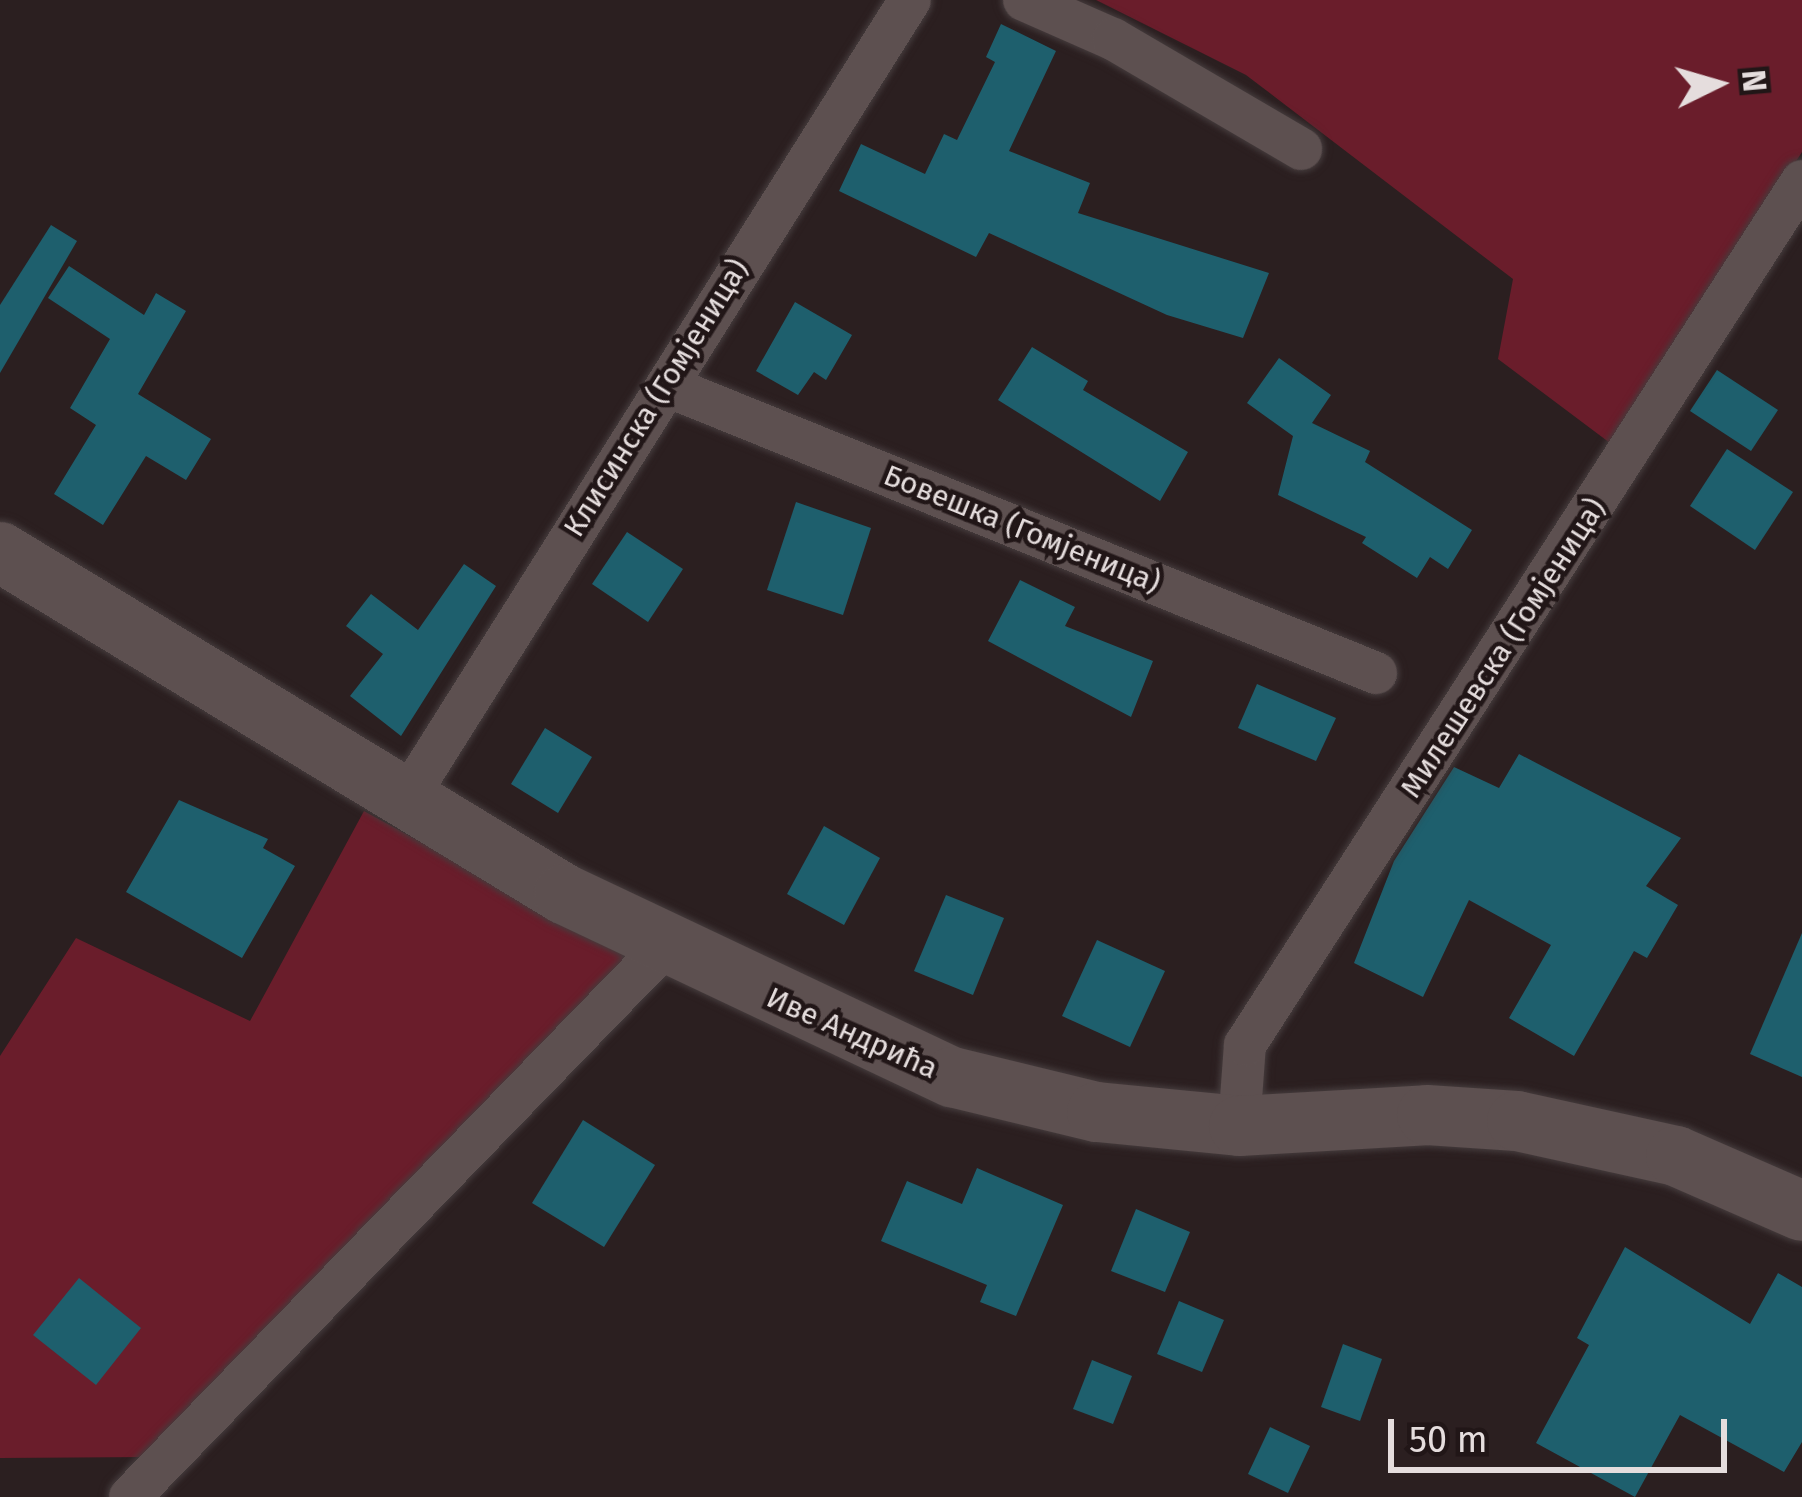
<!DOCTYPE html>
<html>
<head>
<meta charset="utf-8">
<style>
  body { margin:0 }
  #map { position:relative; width:1802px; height:1497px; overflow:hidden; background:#2b1f20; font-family:"Fira Sans",sans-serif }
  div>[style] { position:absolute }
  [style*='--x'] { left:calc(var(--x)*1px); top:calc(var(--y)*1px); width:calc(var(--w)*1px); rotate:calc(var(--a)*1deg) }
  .green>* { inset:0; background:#6a1d2b }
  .building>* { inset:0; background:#1e5f6d }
  .roads { filter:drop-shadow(0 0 3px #453c3d) drop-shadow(0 0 3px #453c3d) }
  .street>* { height:42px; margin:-21px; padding:0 21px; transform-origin:21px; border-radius:21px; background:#5d5050 }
  .secondary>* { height:60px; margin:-30px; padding:0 30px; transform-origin:30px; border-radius:30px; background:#5d5050 }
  span { translate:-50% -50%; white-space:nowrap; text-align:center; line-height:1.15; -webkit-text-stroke:9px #211617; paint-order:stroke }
  .street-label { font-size:30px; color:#e5dddd }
  .north { position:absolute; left:1658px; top:24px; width:120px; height:120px; -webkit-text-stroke:9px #211617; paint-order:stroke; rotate:85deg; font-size:33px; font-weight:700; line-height:48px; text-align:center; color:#e5dddd }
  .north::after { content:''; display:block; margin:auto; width:42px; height:54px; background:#e5dddd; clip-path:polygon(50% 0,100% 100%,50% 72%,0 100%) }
  .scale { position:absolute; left:1388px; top:1419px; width:339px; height:54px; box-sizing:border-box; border:6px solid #e5dddd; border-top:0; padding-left:15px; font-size:36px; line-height:42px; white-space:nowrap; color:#e5dddd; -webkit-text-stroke:9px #211617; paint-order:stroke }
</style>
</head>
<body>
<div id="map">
  <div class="green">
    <div style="clip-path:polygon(1096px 0,1802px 0,1802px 152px,1614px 446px,1498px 359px,1513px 279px,1246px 75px)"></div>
    <div style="clip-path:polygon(364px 811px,629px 956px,152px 1457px,0 1458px,0 1056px,76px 938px,250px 1021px)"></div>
  </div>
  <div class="building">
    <div style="clip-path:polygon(1001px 24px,1056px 51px,1009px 151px,1090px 183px,1078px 213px,1269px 273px,1243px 338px,1167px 315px,989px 233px,976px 257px,839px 191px,861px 144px,925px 174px,944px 134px,957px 140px,995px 62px,986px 57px)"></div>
    <div style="clip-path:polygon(51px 225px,77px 241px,0 373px,0 305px)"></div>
    <div style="clip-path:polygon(69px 266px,144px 315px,156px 293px,186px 311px,138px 394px,211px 439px,186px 480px,146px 456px,103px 525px,54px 494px,96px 425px,70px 408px,110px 339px,48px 298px)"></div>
    <div style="clip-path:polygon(795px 302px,852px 335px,826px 380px,814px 372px,798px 395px,756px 371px)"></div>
    <div style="clip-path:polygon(1032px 347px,1088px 381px,1083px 390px,1188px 452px,1160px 501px,998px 400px)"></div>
    <div style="clip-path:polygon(1279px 358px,1331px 395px,1312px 423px,1370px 451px,1365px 462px,1472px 530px,1448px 569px,1430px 557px,1417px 578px,1362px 543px,1366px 537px,1278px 495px,1293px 436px,1247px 403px)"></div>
    <div style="clip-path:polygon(1717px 370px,1778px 410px,1751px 451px,1690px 411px)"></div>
    <div style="clip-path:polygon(1727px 449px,1793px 492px,1755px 550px,1690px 506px)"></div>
    <div style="clip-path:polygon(796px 502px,871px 528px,843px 615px,767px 590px)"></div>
    <div style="clip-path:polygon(627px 532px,683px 569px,648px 622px,592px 584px)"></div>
    <div style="clip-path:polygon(464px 564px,496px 586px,401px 736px,350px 696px,383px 654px,346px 626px,371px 594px,418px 630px)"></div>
    <div style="clip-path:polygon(1020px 580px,1075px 607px,1065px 626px,1153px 661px,1131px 717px,988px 641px)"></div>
    <div style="clip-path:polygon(1257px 684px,1336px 718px,1316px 761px,1238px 728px)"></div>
    <div style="clip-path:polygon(545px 728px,592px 757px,558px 813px,511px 784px)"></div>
    <div style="clip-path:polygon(1519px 754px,1681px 838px,1646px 886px,1678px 905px,1647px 958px,1634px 951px,1574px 1056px,1509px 1018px,1551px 945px,1469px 900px,1423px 997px,1354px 963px,1394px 861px,1454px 767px,1499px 788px)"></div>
    <div style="clip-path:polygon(179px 800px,268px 839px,263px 848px,295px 866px,242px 958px,126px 892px)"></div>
    <div style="clip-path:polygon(824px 826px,880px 858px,844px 925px,787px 894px)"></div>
    <div style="clip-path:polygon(946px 895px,1004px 918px,973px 995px,914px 971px)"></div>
    <div style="clip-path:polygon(1802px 933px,1802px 1077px,1750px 1054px)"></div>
    <div style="clip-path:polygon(1097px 940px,1165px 971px,1130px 1047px,1062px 1016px)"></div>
    <div style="clip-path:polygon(583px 1120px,655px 1165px,604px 1247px,532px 1203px)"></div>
    <div style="clip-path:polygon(977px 1168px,1063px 1205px,1016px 1316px,980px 1302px,987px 1285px,881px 1241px,907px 1181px,962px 1204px)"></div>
    <div style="clip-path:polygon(1136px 1209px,1190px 1232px,1165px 1292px,1111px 1271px)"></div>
    <div style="clip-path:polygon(1625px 1247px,1750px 1324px,1778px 1273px,1802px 1287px,1802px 1442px,1784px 1472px,1680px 1415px,1635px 1497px,1536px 1443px,1589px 1345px,1577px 1338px)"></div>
    <div style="clip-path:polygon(79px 1278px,141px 1328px,96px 1385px,33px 1335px)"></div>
    <div style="clip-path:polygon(1179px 1301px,1224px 1320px,1202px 1372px,1157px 1354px)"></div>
    <div style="clip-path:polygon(1343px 1344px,1382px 1359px,1360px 1421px,1321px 1407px)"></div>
    <div style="clip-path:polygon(1092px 1360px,1132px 1376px,1113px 1424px,1073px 1409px)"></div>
    <div style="clip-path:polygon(1270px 1427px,1310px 1446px,1288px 1493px,1248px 1474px)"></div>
  </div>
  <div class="roads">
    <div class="street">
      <div style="--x:1024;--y:0;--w:97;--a:23.7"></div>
      <div style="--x:1113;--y:39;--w:218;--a:30.3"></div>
      <div style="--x:667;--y:386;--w:765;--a:22.04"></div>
      <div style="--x:407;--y:798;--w:943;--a:-57.78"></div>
      <div style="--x:1239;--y:1126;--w:81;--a:-85.8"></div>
      <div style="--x:1245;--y:1045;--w:1028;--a:-57.19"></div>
      <div style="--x:130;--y:1497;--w:767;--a:-45.85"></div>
    </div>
    <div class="secondary">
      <div style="--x:0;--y:552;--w:660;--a:31.23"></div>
      <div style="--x:564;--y:894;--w:429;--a:25.3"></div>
      <div style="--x:952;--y:1077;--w:149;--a:13.6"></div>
      <div style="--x:1097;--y:1112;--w:143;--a:5.6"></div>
      <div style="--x:1239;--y:1126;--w:188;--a:-3.3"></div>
      <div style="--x:1427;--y:1115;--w:90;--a:3.8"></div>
      <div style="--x:1517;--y:1121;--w:163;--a:12.4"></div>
      <div style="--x:1676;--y:1156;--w:137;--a:23.6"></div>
    </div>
  </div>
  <div class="street-label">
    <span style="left:656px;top:398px;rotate:-58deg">Клисинска (Гомјеница)</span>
    <span style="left:1022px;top:529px;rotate:22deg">Бовешка (Гомјеница)</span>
    <span style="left:1503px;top:648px;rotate:-57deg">Милешевска (Гомјеница)</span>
    <span style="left:852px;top:1033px;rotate:24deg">Иве Андрића</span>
  </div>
  <div class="north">N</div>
  <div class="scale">50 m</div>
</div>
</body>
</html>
